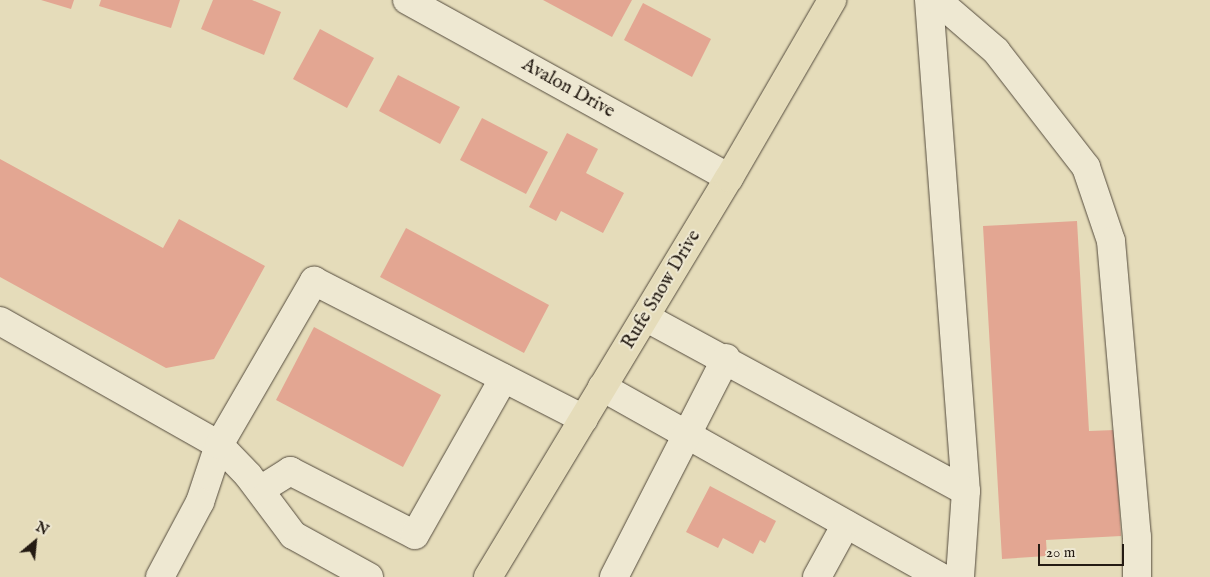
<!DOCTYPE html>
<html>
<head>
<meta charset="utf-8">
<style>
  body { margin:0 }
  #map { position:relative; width:1210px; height:577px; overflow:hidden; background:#e5dcba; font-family:"IM FELL English",serif }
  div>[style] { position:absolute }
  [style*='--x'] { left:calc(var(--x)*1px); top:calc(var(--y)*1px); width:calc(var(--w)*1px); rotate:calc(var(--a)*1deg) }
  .building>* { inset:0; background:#e3a692 }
  .roads { filter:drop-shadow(0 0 1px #544b3d) drop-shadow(0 0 1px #544b3d) }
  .minor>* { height:28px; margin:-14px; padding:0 14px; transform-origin:14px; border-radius:14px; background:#eee8d2 }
  .major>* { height:28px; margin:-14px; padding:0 14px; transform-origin:14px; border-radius:14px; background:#e5dcba }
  span { translate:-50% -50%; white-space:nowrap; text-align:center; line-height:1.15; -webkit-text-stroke:4px #eee8d2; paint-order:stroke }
  .street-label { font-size:19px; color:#241b13 }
  .north { position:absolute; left:10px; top:517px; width:50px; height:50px; -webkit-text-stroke:4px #eee8d2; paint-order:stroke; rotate:28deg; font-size:14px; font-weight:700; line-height:20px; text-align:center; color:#241b13 }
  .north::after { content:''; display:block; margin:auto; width:18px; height:22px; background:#241b13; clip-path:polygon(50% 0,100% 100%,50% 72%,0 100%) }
  .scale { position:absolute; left:1038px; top:544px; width:86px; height:22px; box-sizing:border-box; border:2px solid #241b13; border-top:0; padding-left:6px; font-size:15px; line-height:18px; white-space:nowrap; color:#241b13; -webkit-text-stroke:4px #eee8d2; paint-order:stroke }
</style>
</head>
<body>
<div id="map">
  <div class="building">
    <div style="clip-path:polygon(41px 0,74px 0,71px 9px)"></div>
    <div style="clip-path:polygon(101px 0,180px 0,171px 28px,99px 6px)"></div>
    <div style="clip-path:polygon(213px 0,252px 0,281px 12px,264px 55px,201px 29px)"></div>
    <div style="clip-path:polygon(543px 0,632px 0,612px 37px)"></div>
    <div style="clip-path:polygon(643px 3px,711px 39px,692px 77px,624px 40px)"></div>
    <div style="clip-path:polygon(320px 29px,374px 58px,347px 108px,293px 79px)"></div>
    <div style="clip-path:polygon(398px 75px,460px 107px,440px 144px,379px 111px)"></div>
    <div style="clip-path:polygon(482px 118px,548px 152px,526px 194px,460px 160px)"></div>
    <div style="clip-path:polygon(567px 133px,598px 149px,586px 173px,624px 193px,603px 233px,561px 211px,556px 221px,529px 207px)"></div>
    <div style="clip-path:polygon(0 159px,163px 248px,179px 219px,265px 266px,214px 359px,166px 368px,0 277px)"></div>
    <div style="clip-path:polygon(1077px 221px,1089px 431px,1115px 430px,1121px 536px,1046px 540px,1047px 556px,1002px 559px,983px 226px)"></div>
    <div style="clip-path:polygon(406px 228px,549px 305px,524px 353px,380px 277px)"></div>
    <div style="clip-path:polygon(314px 327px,441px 395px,403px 467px,276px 400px)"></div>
    <div style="clip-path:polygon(710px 486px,776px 521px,765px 543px,760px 540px,753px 554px,723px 538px,718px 548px,686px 532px)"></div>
  </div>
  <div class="roads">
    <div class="minor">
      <div style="--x:407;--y:0;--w:368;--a:28.9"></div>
      <div style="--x:929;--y:0;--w:492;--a:85.7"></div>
      <div style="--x:966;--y:491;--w:86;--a:94"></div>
      <div style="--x:937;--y:0;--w:78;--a:40.8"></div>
      <div style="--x:996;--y:51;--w:147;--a:52.2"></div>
      <div style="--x:1086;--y:167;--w:78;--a:71.3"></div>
      <div style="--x:1111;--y:241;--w:297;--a:85"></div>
      <div style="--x:1137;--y:537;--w:40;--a:90"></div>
      <div style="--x:645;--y:317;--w:365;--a:28.5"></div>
      <div style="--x:0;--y:321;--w:252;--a:29.5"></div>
      <div style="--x:219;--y:445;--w:60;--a:108.4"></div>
      <div style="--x:200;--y:502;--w:85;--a:118.1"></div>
      <div style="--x:602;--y:387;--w:388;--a:29.3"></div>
      <div style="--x:260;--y:490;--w:36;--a:-32"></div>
      <div style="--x:290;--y:471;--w:140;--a:27.1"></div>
      <div style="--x:415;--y:535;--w:180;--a:-60.5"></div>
      <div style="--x:369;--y:577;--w:87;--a:-151.1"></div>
      <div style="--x:293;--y:535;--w:75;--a:-126.9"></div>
      <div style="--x:248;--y:475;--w:42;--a:-134"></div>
      <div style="--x:219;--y:445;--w:190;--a:-59.9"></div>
      <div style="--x:314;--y:281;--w:303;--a:27.1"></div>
      <div style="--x:614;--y:577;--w:246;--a:-62.9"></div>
      <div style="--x:817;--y:577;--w:60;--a:-61.3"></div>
    </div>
    <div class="major">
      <div style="--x:488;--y:577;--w:466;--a:-58.9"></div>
      <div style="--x:729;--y:178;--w:206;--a:-59.9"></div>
    </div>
  </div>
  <div class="street-label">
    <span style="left:568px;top:89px;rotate:29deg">Avalon Drive</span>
    <span style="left:662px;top:290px;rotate:-59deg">Rufe Snow Drive</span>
  </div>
  <div class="north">N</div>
  <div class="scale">20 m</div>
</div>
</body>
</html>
